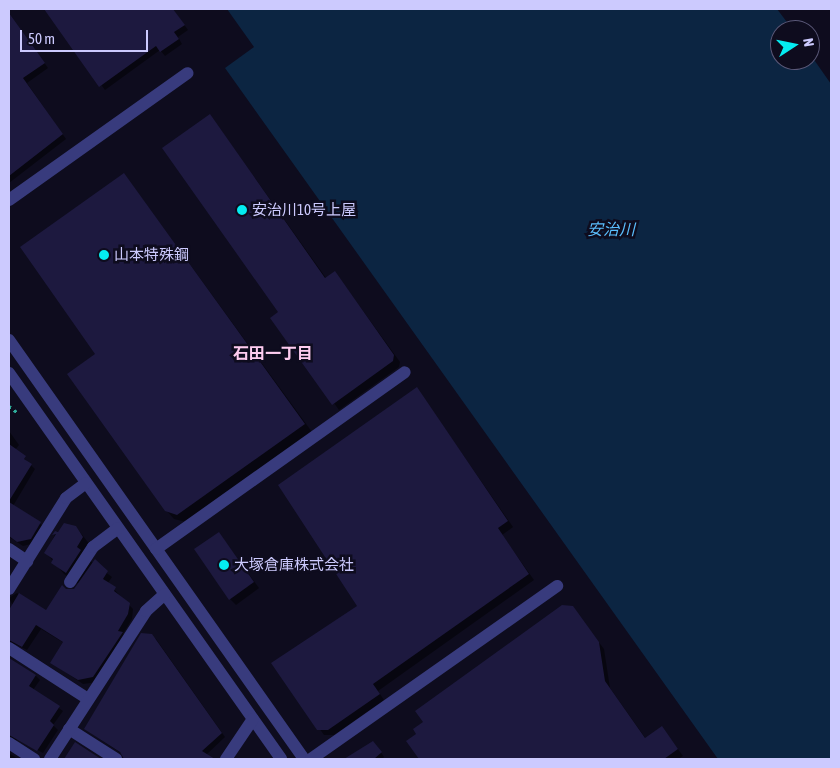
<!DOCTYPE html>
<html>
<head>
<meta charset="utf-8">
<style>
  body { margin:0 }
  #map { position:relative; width:840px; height:768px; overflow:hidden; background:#0e0c1e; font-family:"Asap Condensed","Noto Sans JP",sans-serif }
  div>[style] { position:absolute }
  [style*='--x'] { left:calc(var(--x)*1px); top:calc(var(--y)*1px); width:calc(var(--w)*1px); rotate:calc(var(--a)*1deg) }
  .water>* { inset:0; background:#0c2542 }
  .shadow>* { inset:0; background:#0007 }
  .building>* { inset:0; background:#1d193f }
  .path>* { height:3px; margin-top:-1.5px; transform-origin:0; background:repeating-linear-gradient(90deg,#2fae9c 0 2.5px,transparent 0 6.5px) }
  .minor>* { height:12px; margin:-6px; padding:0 6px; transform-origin:6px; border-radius:6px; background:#383b7d }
  .dots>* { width:14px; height:14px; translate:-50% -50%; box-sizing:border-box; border:2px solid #0e0c1e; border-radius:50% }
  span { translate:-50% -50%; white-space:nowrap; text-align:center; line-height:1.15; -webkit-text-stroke:5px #0e0c1e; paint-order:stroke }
  .poi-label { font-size:15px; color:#cccafe }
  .left { translate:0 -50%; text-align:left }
  .water-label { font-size:16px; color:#5abefd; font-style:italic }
  .neighbourhood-label { font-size:16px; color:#feccf0; font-weight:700 }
  .frame { position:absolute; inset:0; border:10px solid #cccafe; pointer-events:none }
  .north { position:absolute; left:770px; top:20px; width:50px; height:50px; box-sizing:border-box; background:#0e0c1e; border:1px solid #5a5878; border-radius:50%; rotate:79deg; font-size:14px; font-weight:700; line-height:20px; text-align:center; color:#cccafe }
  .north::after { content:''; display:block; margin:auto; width:18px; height:22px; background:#04ecf1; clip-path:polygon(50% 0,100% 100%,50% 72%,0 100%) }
  .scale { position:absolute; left:20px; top:30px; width:128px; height:22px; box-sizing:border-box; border:2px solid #cccafe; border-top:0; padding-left:6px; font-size:15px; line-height:18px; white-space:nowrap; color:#cccafe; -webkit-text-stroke:4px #0e0c1e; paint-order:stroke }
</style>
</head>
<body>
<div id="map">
  <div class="water">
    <div style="clip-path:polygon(227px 9px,777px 9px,793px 30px,780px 30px,780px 60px,810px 60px,810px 54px,831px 84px,831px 759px,718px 759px,225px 68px,254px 47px)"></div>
  </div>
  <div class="shadow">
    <div style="clip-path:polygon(46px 9px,173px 9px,188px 30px,178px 37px,182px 44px,165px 56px,160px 50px,105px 90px)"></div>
    <div style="clip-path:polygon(9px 13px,48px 68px,27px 83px,66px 139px,9px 183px)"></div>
    <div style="clip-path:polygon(210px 115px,326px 278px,334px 273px,340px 279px,400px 362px,399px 367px,339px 410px,272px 318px,279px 312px)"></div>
    <div style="clip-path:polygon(124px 174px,312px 432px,186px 522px,174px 519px,166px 510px,96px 354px)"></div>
    <div style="clip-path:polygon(417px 389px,513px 527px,502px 535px,534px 580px,378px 691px,384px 700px,334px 735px,324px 735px,273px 663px,359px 606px)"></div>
    <div style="clip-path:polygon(9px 431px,19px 445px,15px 450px,35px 469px,13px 506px,45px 527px,35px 543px,23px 546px,9px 537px)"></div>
    <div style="clip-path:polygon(76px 527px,94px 550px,88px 559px,112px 577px,108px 583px,133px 609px,132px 619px,123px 634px,127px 637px,98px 682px,83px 684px,52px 663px,64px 643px,41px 629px,27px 650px,15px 644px,9px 646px,9px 613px,13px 606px,9px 598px,17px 593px,47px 612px,66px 590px,75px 590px,79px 584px,64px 574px,46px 553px,56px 532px)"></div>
    <div style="clip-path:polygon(219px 533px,259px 588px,236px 605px,230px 599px)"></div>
    <div style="clip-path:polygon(572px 607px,604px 649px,610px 688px,646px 739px,662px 728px,683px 756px,678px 759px,420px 759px,408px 741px)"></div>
    <div style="clip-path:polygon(142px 634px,156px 639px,225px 737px,206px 755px,212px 759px,123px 759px,122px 754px,85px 729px)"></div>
    <div style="clip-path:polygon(9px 659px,36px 676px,40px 680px,33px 690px,63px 711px,53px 725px,58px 730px,43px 753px,18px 740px,9px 742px)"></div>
    <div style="clip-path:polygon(377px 746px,384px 757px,382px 759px,349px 759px)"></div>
    <div style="clip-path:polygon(9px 753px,18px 759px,9px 759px)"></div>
  </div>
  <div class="building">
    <div style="clip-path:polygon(44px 9px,173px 9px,185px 25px,174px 32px,179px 39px,160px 52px,156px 46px,99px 87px)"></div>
    <div style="clip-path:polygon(9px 13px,45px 63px,23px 78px,63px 134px,9px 176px)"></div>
    <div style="clip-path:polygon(210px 114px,325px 278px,335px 271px,394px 355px,393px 361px,332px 405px,270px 318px,278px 312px,162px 148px)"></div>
    <div style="clip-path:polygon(124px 173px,305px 424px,177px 515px,165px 511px,67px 374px,95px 354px,20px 247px)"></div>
    <div style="clip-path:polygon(417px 387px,508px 521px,498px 528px,529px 574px,373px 684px,380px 694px,328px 730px,317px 730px,271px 663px,357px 606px,278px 485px)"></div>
    <div style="clip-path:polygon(9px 444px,26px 456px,24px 459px,32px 464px,9px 501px)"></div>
    <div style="clip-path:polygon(9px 502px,41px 522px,31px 539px,17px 542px,9px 536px)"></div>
    <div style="clip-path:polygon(64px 523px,76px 526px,83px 537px,77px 547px,81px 550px,66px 573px,51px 563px,53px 559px,44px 553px,56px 534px,52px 535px,55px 531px,58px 532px)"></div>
    <div style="clip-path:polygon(219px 532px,254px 582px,229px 600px,194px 549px)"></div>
    <div style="clip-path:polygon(95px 559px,108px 571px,103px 579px,116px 587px,114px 591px,130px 603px,128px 614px,118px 631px,123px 632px,93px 677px,78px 680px,50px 663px,63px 642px,36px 625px,22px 647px,9px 640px,9px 610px,19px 593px,46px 610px,62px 585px,66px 589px,74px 589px)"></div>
    <div style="clip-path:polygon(562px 605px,573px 606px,599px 642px,605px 681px,645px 738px,662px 726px,678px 749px,664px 759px,419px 759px,406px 741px,416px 734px,413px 729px,423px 722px,415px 711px)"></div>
    <div style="clip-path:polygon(141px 633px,152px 634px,222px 733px,202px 751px,215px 759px,124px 759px,120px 752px,84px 729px)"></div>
    <div style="clip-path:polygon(9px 658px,36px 675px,29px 686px,60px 706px,50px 721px,54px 725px,37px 751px,9px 735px)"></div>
    <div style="clip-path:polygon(373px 741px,382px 752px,374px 759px,344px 759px)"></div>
    <div style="clip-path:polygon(75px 742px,101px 759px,64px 759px)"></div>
  </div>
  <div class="path">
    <div style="--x:9;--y:406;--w:11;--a:38"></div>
  </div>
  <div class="minor">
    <div style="--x:9;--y:200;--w:219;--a:-35.4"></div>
    <div style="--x:9;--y:340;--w:512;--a:54.85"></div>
    <div style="--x:9;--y:373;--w:472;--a:54.8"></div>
    <div style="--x:9;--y:549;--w:22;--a:34"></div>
    <div style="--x:156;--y:549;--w:305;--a:-35.4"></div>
    <div style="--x:70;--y:582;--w:42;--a:-56.7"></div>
    <div style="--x:93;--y:547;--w:31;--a:-37"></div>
    <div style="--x:9;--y:589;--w:107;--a:-57.9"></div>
    <div style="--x:66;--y:498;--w:25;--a:-37"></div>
    <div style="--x:9;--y:648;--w:94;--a:32.8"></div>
    <div style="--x:69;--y:729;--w:56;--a:32.6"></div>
    <div style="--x:9;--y:743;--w:30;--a:33"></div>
    <div style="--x:50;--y:759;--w:176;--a:-57"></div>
    <div style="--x:146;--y:611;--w:25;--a:-42"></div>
    <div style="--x:226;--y:759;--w:48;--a:-56"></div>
    <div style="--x:311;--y:759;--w:301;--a:-35.1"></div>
  </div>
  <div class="dots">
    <div style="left:242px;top:210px;background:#04ecf1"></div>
    <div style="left:104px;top:255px;background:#04ecf1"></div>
    <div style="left:224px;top:565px;background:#04ecf1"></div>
  </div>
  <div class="poi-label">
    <span class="left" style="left:252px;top:210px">安治川10号上屋</span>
    <span class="left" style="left:114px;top:255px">山本特殊鋼</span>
    <span class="left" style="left:234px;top:565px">大塚倉庫株式会社</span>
  </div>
  <div class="water-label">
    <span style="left:611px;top:229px">安治川</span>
  </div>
  <div class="neighbourhood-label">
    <span style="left:273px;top:353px">石田一丁目</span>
  </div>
  <div class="frame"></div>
  <div class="north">N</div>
  <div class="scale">50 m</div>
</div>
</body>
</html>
